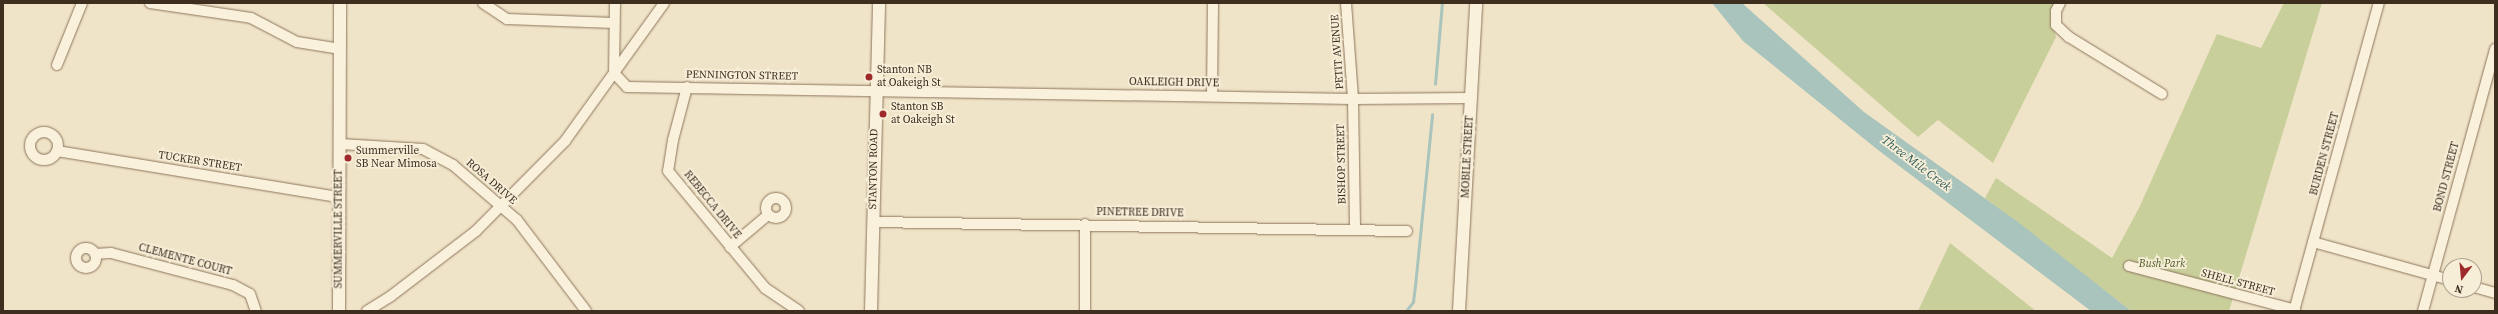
<!DOCTYPE html>
<html>
<head>
<meta charset="utf-8">
<style>
  body { margin:0 }
  #map { position:relative; width:2498px; height:314px; overflow:hidden; background:#f0e4c8; font-family:"Source Serif 4",serif }
  div>[style] { position:absolute }
  [style*='--x'] { left:calc(var(--x)*1px); top:calc(var(--y)*1px); width:calc(var(--w)*1px); rotate:calc(var(--a)*1deg) }
  .green>* { inset:0; background:#c9cf9b }
  .water>* { inset:0; background:#a9c4bc }
  .stream>* { height:2.5px; margin:-1.25px; padding:0 1.25px; transform-origin:1.25px; border-radius:1.25px; background:#a9c4bc }
  .roads { filter:drop-shadow(0 0 1px #8d765c) drop-shadow(0 0 1px #8d765c) }
  .minor>* { height:10px; margin:-5px; padding:0 5px; transform-origin:5px; border-radius:5px; background:#faf1dc }
  .minor>.ring { margin:-5px; padding:0; box-sizing:content-box; background:none; border:10px solid #faf1dc; border-radius:50% }
  .tertiary>* { height:12px; margin:-6px; padding:0 6px; transform-origin:6px; border-radius:6px; background:#faf1dc }
  .dots>* { width:11px; height:11px; translate:-50% -50%; box-sizing:border-box; border:2px solid #f7eed8; border-radius:50% }
  span { translate:-50% -50%; white-space:nowrap; text-align:center; line-height:1.15; -webkit-text-stroke:3.5px #f7eed8; paint-order:stroke }
  .street-label { font-size:11px; color:#3d2e20 }
  .poi-label { font-size:11px; color:#3d2e20 }
  .left { translate:0 -50%; text-align:left }
  .park-label { font-size:11px; color:#4d5a26; font-style:italic }
  .water-label { font-size:12px; color:#2f5d5a; font-style:italic }
  .frame { position:absolute; inset:0; border:4px solid #3d2e20; pointer-events:none }
  .north { position:absolute; left:2442px; top:258px; width:40px; height:40px; box-sizing:border-box; background:#f7eed8; border:1px solid #ada18e; border-radius:50%; rotate:196deg; font-size:11px; font-weight:700; line-height:16px; text-align:center; color:#3d2e20 }
  .north::after { content:''; display:block; margin:auto; width:14px; height:18px; background:#9e2a2b; clip-path:polygon(50% 0,100% 100%,50% 72%,0 100%) }
</style>
</head>
<body>
<div id="map">
  <div class="green">
    <div style="clip-path:polygon(1763px 3px,2055px 3px,2051px 16px,2056px 37px,1993px 163px,1938px 120px,1918px 137px)"></div>
    <div style="clip-path:polygon(2284px 3px,2322px 3px,2229px 311px,2131px 311px,1985px 198px,1996px 178px,2112px 258px,2139px 208px,2217px 34px,2261px 48px)"></div>
    <div style="clip-path:polygon(1950px 243px,2036px 311px,1918px 311px)"></div>
  </div>
  <div class="water">
    <div style="clip-path:polygon(1712px 3px,1742px 3px,1864px 112px,2018px 222px,2131px 311px,2091px 311px,1878px 150px,1743px 41px)"></div>
  </div>
  <div class="stream">
    <div style="--x:1435;--y:84;--w:81;--a:-85.1"></div>
    <div style="--x:1406;--y:311;--w:11;--a:-52"></div>
    <div style="--x:1413;--y:302;--w:16;--a:-83"></div>
    <div style="--x:1415;--y:286;--w:172;--a:-84.3"></div>
  </div>
  <div class="roads">
    <div class="minor">
      <div style="--x:150;--y:3;--w:102;--a:8.4"></div>
      <div style="--x:251;--y:18;--w:52;--a:27.6"></div>
      <div style="--x:297;--y:42;--w:44;--a:9.2"></div>
      <div style="--x:483;--y:3;--w:29;--a:34"></div>
      <div style="--x:507;--y:19;--w:107;--a:2.1"></div>
      <div style="--x:615;--y:3;--w:70;--a:90.8"></div>
      <div style="--x:614;--y:73;--w:19;--a:47"></div>
      <div style="--x:627;--y:87;--w:726;--a:0.95"></div>
      <div style="--x:1353;--y:99;--w:118;--a:-0.5"></div>
      <div style="--x:1346;--y:3;--w:96;--a:85.8"></div>
      <div style="--x:1353;--y:99;--w:129;--a:89.1"></div>
      <div style="--x:2060;--y:3;--w:9;--a:117"></div>
      <div style="--x:2056;--y:11;--w:14;--a:90"></div>
      <div style="--x:2056;--y:25;--w:18;--a:43"></div>
      <div style="--x:2069;--y:37;--w:109;--a:31.5"></div>
      <div style="--x:57;--y:65;--w:67;--a:-68"></div>
      <div style="--x:687;--y:87;--w:55;--a:104.8"></div>
      <div style="--x:673;--y:140;--w:31;--a:99"></div>
      <div style="--x:668;--y:171;--w:152;--a:50.3"></div>
      <div style="--x:765;--y:288;--w:41;--a:34.1"></div>
      <div style="--x:1212;--y:96;--w:93;--a:-89.4"></div>
      <div class="ring" style="left:30px;top:132px;width:18px;height:18px"></div>
      <div style="--x:340;--y:144;--w:83;--a:3.4"></div>
      <div style="--x:423;--y:149;--w:34;--a:28"></div>
      <div style="--x:453;--y:165;--w:84;--a:40.7"></div>
      <div style="--x:517;--y:220;--w:114;--a:52.8"></div>
      <div style="--x:57;--y:151;--w:286;--a:9.3"></div>
      <div class="ring" style="left:766px;top:198px;width:10px;height:10px"></div>
      <div style="--x:873;--y:222;--w:534;--a:0.97"></div>
      <div style="--x:2313;--y:242;--w:142;--a:15.5"></div>
      <div style="--x:730;--y:247;--w:50;--a:-40.1"></div>
      <div class="ring" style="left:76px;top:248px;width:10px;height:10px"></div>
      <div style="--x:95;--y:254;--w:16;--a:-4"></div>
      <div style="--x:111;--y:253;--w:126;--a:14.7"></div>
      <div style="--x:233;--y:285;--w:19;--a:28"></div>
      <div style="--x:250;--y:294;--w:18;--a:71"></div>
      <div style="--x:2129;--y:266;--w:172;--a:14.8"></div>
      <div style="--x:2474;--y:287;--w:22;--a:16"></div>
      <div style="--x:367;--y:311;--w:28;--a:-32"></div>
      <div style="--x:391;--y:296;--w:107;--a:-37.4"></div>
      <div style="--x:476;--y:231;--w:127;--a:-45.3"></div>
      <div style="--x:565;--y:141;--w:170;--a:-54.3"></div>
      <div style="--x:1085;--y:311;--w:87;--a:-90"></div>
      <div style="--x:2294;--y:311;--w:320;--a:-74.6"></div>
      <div style="--x:2423;--y:311;--w:272;--a:-74.6"></div>
    </div>
    <div class="tertiary">
      <div style="--x:339;--y:311;--w:308;--a:-89.8"></div>
      <div style="--x:871;--y:311;--w:308;--a:-88.5"></div>
      <div style="--x:1459;--y:311;--w:308;--a:-86.8"></div>
    </div>
  </div>
  <div class="dots">
    <div style="left:869px;top:77px;background:#9e2a2b"></div>
    <div style="left:883px;top:114px;background:#9e2a2b"></div>
    <div style="left:348px;top:158px;background:#9e2a2b"></div>
  </div>
  <div class="street-label">
    <span style="left:1338px;top:52px;rotate:-94deg">PETIT AVENUE</span>
    <span style="left:742px;top:76px;rotate:1deg">PENNINGTON STREET</span>
    <span style="left:1174px;top:83px;rotate:1deg">OAKLEIGH DRIVE</span>
    <span style="left:2325px;top:154px;rotate:-75deg">BURDEN STREET</span>
    <span style="left:1468px;top:157px;rotate:-87deg">MOBILE STREET</span>
    <span style="left:200px;top:162px;rotate:9deg">TUCKER STREET</span>
    <span style="left:1342px;top:164px;rotate:-91deg">BISHOP STREET</span>
    <span style="left:874px;top:169px;rotate:-89deg">STANTON ROAD</span>
    <span style="left:2447px;top:177px;rotate:-75deg">BOND STREET</span>
    <span style="left:491px;top:182px;rotate:41deg">ROSA DRIVE</span>
    <span style="left:712px;top:205px;rotate:51deg">REBECCA DRIVE</span>
    <span style="left:1140px;top:213px;rotate:1deg">PINETREE DRIVE</span>
    <span style="left:339px;top:229px;rotate:-90deg">SUMMERVILLE STREET</span>
    <span style="left:185px;top:260px;rotate:15deg">CLEMENTE COURT</span>
    <span style="left:2238px;top:283px;rotate:15deg">SHELL STREET</span>
  </div>
  <div class="poi-label">
    <span class="left" style="left:877px;top:77px">Stanton NB<br>at Oakeigh St</span>
    <span class="left" style="left:891px;top:114px">Stanton SB<br>at Oakeigh St</span>
    <span class="left" style="left:356px;top:158px">Summerville<br>SB Near Mimosa</span>
  </div>
  <div class="park-label">
    <span style="left:2162px;top:264px">Bush Park</span>
  </div>
  <div class="water-label">
    <span style="left:1916px;top:164px;rotate:37deg">Three Mile Creek</span>
  </div>
  <div class="frame"></div>
  <div class="north">N</div>
</div>
</body>
</html>
